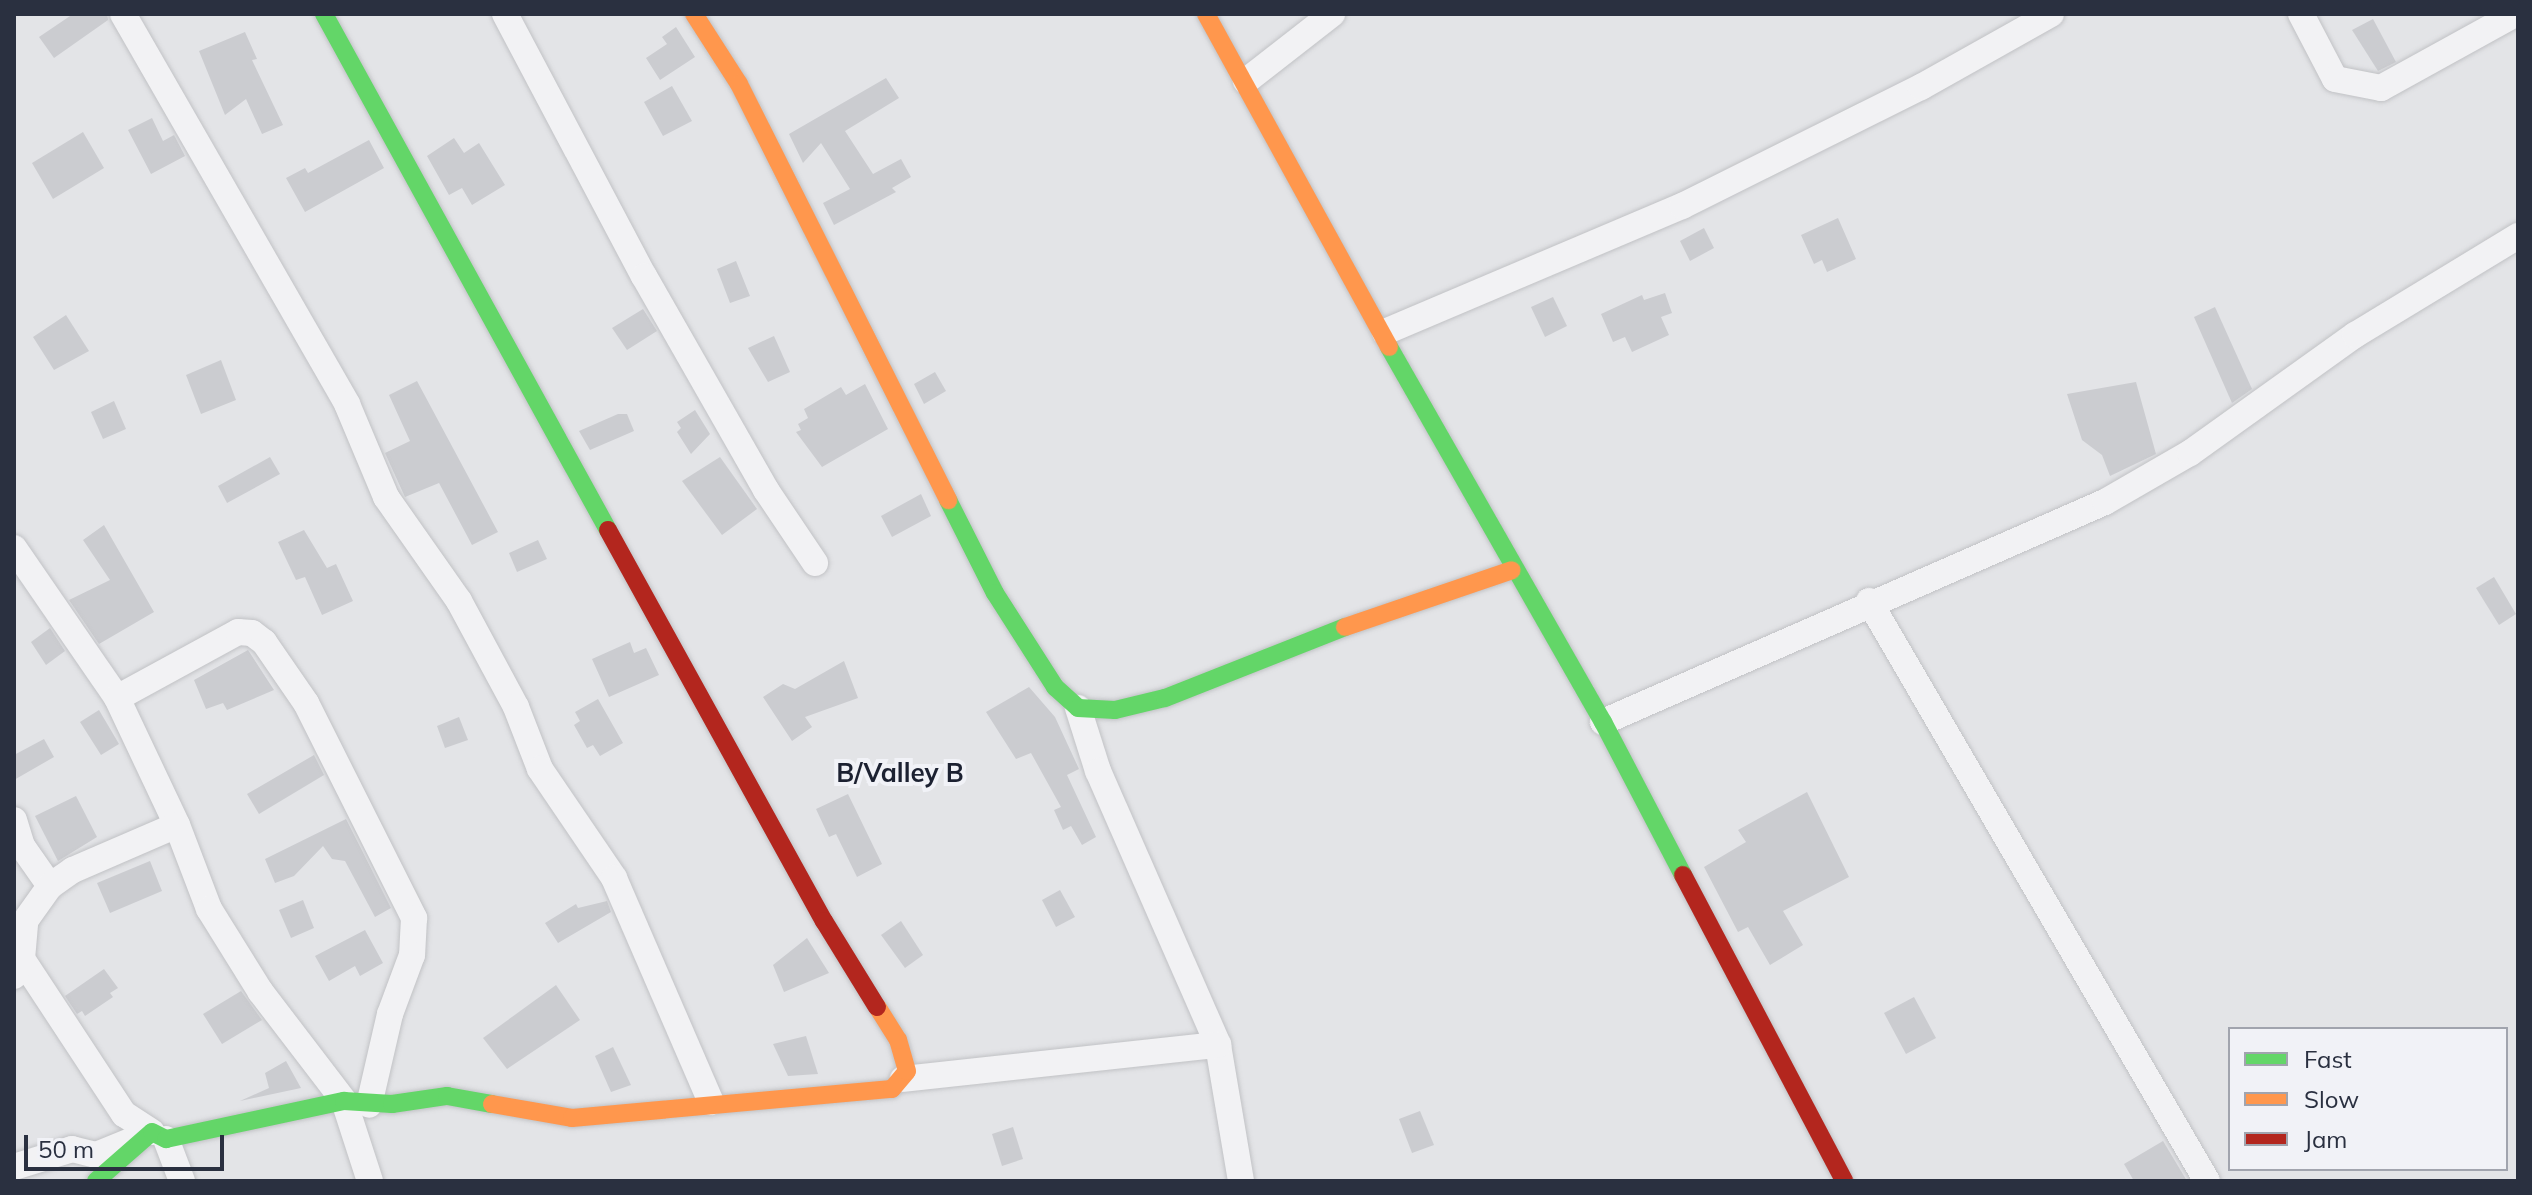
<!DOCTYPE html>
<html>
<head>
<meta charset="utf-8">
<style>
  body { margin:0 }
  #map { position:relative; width:2532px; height:1195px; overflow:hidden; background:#e3e4e7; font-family:Mulish,sans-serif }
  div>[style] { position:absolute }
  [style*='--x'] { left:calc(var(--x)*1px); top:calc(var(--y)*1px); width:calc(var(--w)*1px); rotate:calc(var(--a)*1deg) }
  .building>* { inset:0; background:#cbccd0 }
  .roads { filter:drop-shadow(0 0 2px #c1c2c5) drop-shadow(0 0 2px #c1c2c5) }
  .street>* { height:26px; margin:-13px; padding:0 13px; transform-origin:13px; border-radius:13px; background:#f2f2f4 }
  .fast>* { height:18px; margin:-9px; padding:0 9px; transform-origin:9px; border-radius:9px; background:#63d668 }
  .slow>* { height:18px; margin:-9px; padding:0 9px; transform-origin:9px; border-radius:9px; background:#ff974d }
  .jam>* { height:18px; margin:-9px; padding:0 9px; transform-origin:9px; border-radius:9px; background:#b3261e }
  span { translate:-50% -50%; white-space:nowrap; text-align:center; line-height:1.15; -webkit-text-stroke:8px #f1f2f7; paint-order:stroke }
  .quarter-label { font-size:26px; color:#1c2131; font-weight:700 }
  .frame { position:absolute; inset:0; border:16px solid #2a3040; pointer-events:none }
  .legend { position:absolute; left:2228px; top:1027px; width:280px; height:144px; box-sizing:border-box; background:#f1f2f7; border:2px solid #a1a4ae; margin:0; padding:10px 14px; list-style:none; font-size:24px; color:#2a3040 }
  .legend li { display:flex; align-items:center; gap:16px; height:40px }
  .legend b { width:40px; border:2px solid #a1a4ae }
  .scale { position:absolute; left:24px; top:1135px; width:200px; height:36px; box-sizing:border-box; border:4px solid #2a3040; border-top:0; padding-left:10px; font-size:24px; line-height:28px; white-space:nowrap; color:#2a3040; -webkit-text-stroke:6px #f1f2f7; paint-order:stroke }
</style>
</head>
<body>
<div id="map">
  <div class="building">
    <div style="clip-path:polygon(73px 14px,107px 14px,108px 20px,54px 58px,39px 37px)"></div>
    <div style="clip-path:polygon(2373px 19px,2396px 62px,2378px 71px,2352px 30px)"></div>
    <div style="clip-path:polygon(676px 27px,695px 57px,660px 80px,646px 58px,667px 44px,662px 37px)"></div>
    <div style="clip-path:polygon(245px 32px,257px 59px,252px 60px,283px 125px,262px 134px,246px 99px,225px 115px,199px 51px)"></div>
    <div style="clip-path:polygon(886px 78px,899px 98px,845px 131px,873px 174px,901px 159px,911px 177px,892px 188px,896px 192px,834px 225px,823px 203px,850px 189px,821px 143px,803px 163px,789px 134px)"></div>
    <div style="clip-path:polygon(672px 86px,692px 121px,663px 136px,644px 102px)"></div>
    <div style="clip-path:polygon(152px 118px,163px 141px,174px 135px,185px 156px,151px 174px,128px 130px)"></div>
    <div style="clip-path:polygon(83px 132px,104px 168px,53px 199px,32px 163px)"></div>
    <div style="clip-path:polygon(454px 138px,464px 153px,479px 143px,505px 185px,472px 205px,462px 188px,449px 195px,427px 156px)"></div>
    <div style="clip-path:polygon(369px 140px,384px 168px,305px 212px,286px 178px,305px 168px,308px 173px)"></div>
    <div style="clip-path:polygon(1838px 218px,1856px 259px,1827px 272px,1822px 260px,1814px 264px,1801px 235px)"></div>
    <div style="clip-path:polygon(1704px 228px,1714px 248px,1690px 261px,1680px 241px)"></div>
    <div style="clip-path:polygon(736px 261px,750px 296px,730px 303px,717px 269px)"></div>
    <div style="clip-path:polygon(1665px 293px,1672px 313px,1661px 317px,1669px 335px,1632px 352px,1625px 337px,1613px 342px,1601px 314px,1642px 295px,1644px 300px)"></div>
    <div style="clip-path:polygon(1553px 297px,1567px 326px,1545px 337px,1531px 307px)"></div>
    <div style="clip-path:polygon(2215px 307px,2252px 389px,2232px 403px,2194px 317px)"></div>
    <div style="clip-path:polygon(643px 309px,657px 331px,627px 350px,612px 328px)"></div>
    <div style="clip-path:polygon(66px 315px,89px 351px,54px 370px,33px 337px)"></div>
    <div style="clip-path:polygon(774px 336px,790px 372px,768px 382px,748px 348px)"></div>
    <div style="clip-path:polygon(221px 360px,236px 400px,201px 414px,186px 375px)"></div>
    <div style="clip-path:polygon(935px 372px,946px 391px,924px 404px,914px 384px)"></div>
    <div style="clip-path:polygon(417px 381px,498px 532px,472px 545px,439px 483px,405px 497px,385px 453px,410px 441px,389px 395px)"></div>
    <div style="clip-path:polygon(2136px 382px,2156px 454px,2110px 476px,2102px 455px,2082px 440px,2067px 394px)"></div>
    <div style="clip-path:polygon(865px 384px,888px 429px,822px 467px,796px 432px,801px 430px,798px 424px,808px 418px,804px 409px,841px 387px,846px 395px)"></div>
    <div style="clip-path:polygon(114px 401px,126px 429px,103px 439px,91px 412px)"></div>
    <div style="clip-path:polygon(695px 410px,710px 434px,691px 454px,677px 432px,681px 428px,677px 422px)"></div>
    <div style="clip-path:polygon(618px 414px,627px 414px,634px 431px,590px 450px,579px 431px)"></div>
    <div style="clip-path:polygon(270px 457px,280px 474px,227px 503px,218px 486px)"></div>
    <div style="clip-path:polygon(720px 457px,757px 509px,722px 535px,682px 481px)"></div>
    <div style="clip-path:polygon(921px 494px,931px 516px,892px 537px,881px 516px)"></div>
    <div style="clip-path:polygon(104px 525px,154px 612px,99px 644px,69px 600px,110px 580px,83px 540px)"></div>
    <div style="clip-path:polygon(304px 530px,327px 568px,336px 564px,353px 601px,322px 615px,305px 577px,296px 580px,278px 542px)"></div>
    <div style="clip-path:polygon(538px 540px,547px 559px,517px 572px,509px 553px)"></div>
    <div style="clip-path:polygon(2494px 577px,2516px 614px,2499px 625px,2476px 588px)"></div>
    <div style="clip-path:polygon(50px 628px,65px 651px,46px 665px,31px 642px)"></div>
    <div style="clip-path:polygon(630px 642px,634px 653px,646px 648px,659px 675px,609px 697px,592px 659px)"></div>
    <div style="clip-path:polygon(248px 650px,274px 690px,227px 710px,223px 703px,206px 709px,194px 680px)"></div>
    <div style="clip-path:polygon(844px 661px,858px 698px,805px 717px,812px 727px,792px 741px,763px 697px,783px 684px,795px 689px)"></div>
    <div style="clip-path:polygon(1029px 687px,1055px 717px,1079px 769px,1067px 775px,1096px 837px,1082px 845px,1071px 826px,1063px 830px,1054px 810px,1061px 807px,1031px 753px,1016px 759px,986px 712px)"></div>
    <div style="clip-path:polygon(598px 699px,623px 743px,600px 756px,593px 745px,587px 748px,574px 725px,580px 721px,575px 712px)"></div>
    <div style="clip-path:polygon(99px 710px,119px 744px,101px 755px,80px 722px)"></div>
    <div style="clip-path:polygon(459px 717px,468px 740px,445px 748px,437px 726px)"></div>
    <div style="clip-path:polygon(44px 739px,54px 757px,14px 780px,14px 755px)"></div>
    <div style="clip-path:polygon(314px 755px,324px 775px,259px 814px,247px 794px)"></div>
    <div style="clip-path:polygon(1807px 792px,1849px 877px,1783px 911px,1803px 945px,1770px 965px,1748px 927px,1738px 932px,1704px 867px,1746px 842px,1738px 830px)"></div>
    <div style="clip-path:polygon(848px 794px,882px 864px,857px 877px,836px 834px,829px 837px,816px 809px)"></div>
    <div style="clip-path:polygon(76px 796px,97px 837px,58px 861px,35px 816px)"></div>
    <div style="clip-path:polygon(346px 819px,391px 908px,375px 917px,345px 861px,332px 859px,323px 846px,294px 876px,275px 883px,265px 859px)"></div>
    <div style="clip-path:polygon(150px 861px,162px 891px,110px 913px,97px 883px)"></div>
    <div style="clip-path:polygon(1060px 890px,1075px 917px,1056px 927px,1042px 900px)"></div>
    <div style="clip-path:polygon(303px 900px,314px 928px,291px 938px,279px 910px)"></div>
    <div style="clip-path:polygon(607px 901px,611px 912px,558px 943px,545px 923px,576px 904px,578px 908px)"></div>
    <div style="clip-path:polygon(901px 921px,923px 955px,905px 968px,881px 935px)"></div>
    <div style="clip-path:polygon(365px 930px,383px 963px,360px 976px,355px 966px,329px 981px,315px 956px)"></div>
    <div style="clip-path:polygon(807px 938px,829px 973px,784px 992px,773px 965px)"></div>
    <div style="clip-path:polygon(104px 969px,118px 988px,110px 993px,113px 997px,85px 1016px,82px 1011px,77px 1014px,65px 996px)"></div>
    <div style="clip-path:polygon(556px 985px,580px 1020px,507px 1069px,483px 1038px)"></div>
    <div style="clip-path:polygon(241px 991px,262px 1020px,222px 1044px,203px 1014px)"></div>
    <div style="clip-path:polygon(1914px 997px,1936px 1038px,1906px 1054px,1884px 1013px)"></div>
    <div style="clip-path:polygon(806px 1036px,818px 1074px,788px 1076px,773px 1044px)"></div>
    <div style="clip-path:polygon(613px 1047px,631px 1085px,611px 1092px,595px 1056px)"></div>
    <div style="clip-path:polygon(286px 1061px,301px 1088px,240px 1101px,269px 1088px,265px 1073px)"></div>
    <div style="clip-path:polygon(1420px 1111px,1434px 1145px,1412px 1153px,1399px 1119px)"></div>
    <div style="clip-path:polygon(1013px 1127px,1023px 1159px,1002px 1166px,992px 1134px)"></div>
    <div style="clip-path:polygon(2163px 1141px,2187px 1181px,2134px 1181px,2124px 1164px)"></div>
  </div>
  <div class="roads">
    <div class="street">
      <div style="--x:123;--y:14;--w:450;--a:60.1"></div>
      <div style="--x:347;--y:404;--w:101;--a:67.2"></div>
      <div style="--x:386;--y:497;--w:127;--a:54.9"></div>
      <div style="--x:459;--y:601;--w:120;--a:61.7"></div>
      <div style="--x:516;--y:707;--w:66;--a:68.8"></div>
      <div style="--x:540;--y:769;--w:132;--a:55.8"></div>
      <div style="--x:614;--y:878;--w:244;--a:66.6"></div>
      <div style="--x:505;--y:14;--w:297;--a:62.1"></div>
      <div style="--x:644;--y:276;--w:246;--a:60.3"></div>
      <div style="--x:766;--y:490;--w:88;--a:56.1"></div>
      <div style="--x:2301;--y:14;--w:73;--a:62.4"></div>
      <div style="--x:2335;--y:79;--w:47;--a:11.1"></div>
      <div style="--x:2381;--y:88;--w:153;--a:-28.9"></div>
      <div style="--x:1246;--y:81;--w:109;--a:-37.9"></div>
      <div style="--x:1385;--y:332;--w:323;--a:-23"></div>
      <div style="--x:1682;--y:206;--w:267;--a:-26.5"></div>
      <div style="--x:1921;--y:87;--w:149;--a:-29.3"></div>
      <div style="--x:14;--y:548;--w:182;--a:55.5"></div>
      <div style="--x:117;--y:698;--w:140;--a:64.7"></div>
      <div style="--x:177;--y:825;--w:90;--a:69.1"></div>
      <div style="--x:209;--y:909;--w:97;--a:58.1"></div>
      <div style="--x:260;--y:991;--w:138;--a:52.6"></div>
      <div style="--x:344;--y:1101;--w:84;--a:72"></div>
      <div style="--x:1869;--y:601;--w:671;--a:59.77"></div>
      <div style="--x:117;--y:698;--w:138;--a:-28.6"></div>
      <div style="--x:238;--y:632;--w:14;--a:4"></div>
      <div style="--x:252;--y:633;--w:15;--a:37"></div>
      <div style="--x:264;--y:642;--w:74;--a:55.5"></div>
      <div style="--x:306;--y:703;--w:241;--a:63.3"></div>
      <div style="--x:414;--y:918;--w:37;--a:93"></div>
      <div style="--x:412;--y:955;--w:63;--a:110.4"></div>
      <div style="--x:390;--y:1014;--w:93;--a:103"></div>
      <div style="--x:1078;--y:708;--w:66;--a:72.4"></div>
      <div style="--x:1098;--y:771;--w:299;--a:66.3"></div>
      <div style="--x:1218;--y:1045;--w:138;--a:80.4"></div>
      <div style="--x:1603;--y:722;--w:548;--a:-23.67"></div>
      <div style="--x:2105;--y:502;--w:98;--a:-30"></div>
      <div style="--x:2190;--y:453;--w:203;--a:-35.6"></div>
      <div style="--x:2355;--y:335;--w:191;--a:-31.3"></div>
      <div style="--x:14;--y:820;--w:27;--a:73"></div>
      <div style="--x:22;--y:846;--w:49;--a:55"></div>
      <div style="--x:22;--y:959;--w:186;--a:56.7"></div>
      <div style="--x:124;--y:1114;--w:33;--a:33"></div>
      <div style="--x:14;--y:976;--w:19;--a:-65"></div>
      <div style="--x:22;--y:959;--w:38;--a:-85"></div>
      <div style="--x:25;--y:921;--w:43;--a:-54.5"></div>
      <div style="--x:50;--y:886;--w:28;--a:-35"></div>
      <div style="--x:73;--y:870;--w:113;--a:-23.4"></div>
      <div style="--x:903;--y:1079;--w:317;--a:-6.2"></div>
      <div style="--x:166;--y:1139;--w:45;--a:69.1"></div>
      <div style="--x:14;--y:1167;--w:61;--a:-17.2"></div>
      <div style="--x:72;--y:1149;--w:25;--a:14"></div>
      <div style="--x:96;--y:1155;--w:35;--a:-22"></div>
    </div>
    <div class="fast">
      <div style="--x:324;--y:14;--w:589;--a:61.17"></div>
      <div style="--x:1389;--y:347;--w:432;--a:60.3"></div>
      <div style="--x:1603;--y:722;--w:173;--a:62.4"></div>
      <div style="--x:948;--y:500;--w:104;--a:63.2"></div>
      <div style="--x:995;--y:593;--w:112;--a:57.4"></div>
      <div style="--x:1055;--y:687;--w:31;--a:42"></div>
      <div style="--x:1078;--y:708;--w:37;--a:3"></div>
      <div style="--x:1115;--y:710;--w:51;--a:-13.5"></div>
      <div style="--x:1165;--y:698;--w:193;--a:-21.5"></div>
      <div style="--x:96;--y:1181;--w:74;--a:-41.2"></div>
      <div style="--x:152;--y:1132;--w:16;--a:27"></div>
      <div style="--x:166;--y:1139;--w:182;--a:-12.1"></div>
      <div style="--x:344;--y:1101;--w:48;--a:3.6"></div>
      <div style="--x:392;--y:1104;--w:56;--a:-8.3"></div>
      <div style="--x:447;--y:1096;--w:46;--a:10.1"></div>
    </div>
    <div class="slow">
      <div style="--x:694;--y:14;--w:83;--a:57.3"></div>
      <div style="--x:739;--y:84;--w:466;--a:63.3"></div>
      <div style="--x:1206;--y:14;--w:380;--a:61.2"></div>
      <div style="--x:1345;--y:627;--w:176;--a:-18.8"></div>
      <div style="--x:492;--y:1104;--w:81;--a:9.9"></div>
      <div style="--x:572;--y:1118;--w:321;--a:-5.2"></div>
      <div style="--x:892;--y:1089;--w:23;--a:-50"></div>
      <div style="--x:907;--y:1071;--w:32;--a:-106"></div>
      <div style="--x:898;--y:1040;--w:39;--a:-122"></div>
    </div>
    <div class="jam">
      <div style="--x:608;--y:530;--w:447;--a:61.1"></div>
      <div style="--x:824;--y:921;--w:101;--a:58.4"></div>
      <div style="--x:1683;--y:875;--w:346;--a:62.2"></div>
    </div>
  </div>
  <div class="quarter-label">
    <span style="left:900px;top:773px">B/Valley B</span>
  </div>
  <div class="frame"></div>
  <ul class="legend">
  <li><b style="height:10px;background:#63d668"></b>Fast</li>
  <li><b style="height:10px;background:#ff974d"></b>Slow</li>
  <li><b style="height:10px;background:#b3261e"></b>Jam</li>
  </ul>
  <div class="scale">50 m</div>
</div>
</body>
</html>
